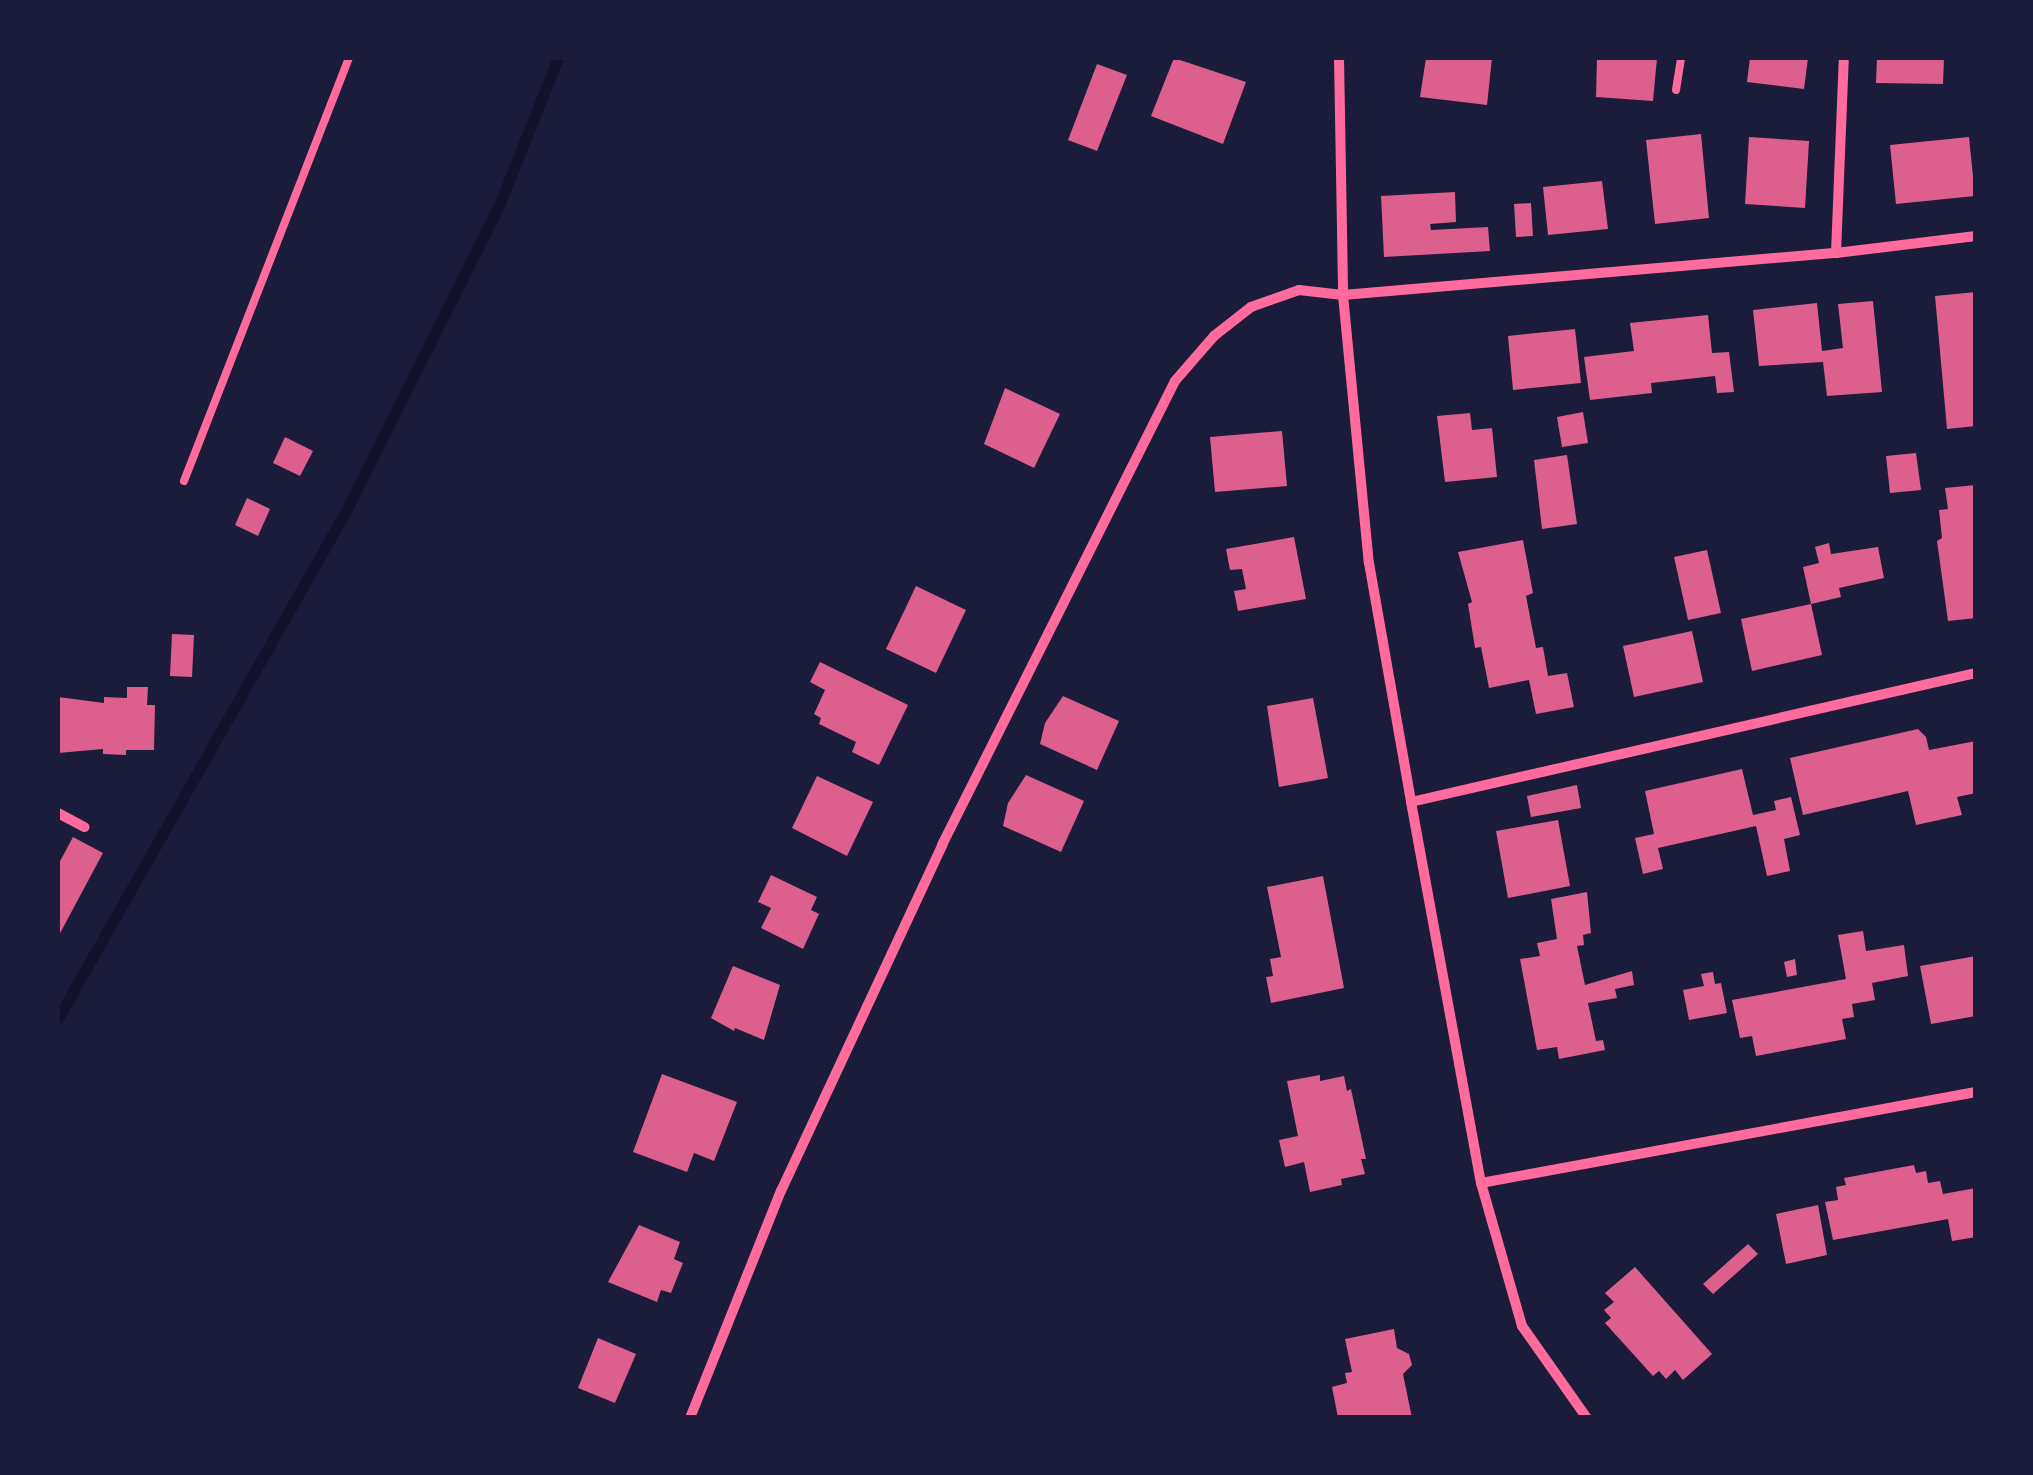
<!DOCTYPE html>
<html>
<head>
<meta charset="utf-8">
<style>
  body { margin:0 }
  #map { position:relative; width:2033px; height:1475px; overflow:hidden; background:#1b1b3a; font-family:"Asap Condensed",sans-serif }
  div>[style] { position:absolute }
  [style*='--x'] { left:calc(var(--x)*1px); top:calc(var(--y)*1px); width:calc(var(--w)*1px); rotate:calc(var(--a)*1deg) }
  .stream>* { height:11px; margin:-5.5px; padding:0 5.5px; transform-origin:5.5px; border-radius:5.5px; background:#12122b }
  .building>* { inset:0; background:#dd5f8e }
  .service>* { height:8px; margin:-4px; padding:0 4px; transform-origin:4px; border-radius:4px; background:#ff6b9d }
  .minor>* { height:10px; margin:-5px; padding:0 5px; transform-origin:5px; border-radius:5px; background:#ff6b9d }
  span { translate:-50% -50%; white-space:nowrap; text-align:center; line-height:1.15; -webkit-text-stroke:10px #1b1b3a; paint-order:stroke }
  .frame { position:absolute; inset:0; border:60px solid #1b1b3a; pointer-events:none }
</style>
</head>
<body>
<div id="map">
  <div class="stream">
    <div style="--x:58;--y:1018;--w:585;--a:-60.41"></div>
    <div style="--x:347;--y:509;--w:342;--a:-63.4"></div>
    <div style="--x:500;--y:203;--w:156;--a:-68.2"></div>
  </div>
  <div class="building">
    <div style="clip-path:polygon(1174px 58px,1246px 82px,1223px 144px,1151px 116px)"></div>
    <div style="clip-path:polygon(1426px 58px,1492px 58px,1487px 105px,1420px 97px)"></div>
    <div style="clip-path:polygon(1597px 58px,1657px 58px,1653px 101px,1596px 97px)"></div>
    <div style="clip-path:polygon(1750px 58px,1808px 58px,1804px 89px,1747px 82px)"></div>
    <div style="clip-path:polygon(1877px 58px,1944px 58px,1943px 84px,1876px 83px)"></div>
    <div style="clip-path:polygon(1097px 64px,1127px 75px,1097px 151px,1068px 140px)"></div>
    <div style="clip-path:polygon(1701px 134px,1709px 218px,1655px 224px,1646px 140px)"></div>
    <div style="clip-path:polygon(1749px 137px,1809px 141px,1805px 208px,1745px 204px)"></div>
    <div style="clip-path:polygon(1969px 137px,1975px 196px,1896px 204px,1890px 145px)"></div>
    <div style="clip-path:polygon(1602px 181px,1608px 229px,1548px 235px,1543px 187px)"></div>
    <div style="clip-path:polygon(1455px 192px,1456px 222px,1430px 224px,1431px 230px,1488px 227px,1490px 251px,1384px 257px,1381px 196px)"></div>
    <div style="clip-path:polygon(1531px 203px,1533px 236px,1516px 237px,1514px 204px)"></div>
    <div style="clip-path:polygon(1976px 292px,1976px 426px,1947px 429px,1935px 296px)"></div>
    <div style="clip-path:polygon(1873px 301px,1882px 392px,1827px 396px,1823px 362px,1759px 366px,1753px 310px,1817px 303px,1822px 351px,1843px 348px,1838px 304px)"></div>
    <div style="clip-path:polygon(1708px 315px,1712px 353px,1729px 352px,1734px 392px,1717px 393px,1715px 376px,1651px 383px,1652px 393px,1590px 400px,1584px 357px,1634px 351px,1630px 323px)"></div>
    <div style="clip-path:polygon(1575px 329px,1581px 383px,1513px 390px,1508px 336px)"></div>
    <div style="clip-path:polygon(1005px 388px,1060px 414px,1034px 468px,984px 444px)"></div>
    <div style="clip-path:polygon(1583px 412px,1588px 443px,1562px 447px,1557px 417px)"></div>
    <div style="clip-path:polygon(1470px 413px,1472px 430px,1492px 428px,1497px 477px,1445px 482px,1437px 416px)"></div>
    <div style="clip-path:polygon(1282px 431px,1287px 486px,1215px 492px,1210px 437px)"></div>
    <div style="clip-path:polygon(285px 437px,313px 451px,300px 476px,273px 463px)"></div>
    <div style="clip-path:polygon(1916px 453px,1921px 490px,1890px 493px,1886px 456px)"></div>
    <div style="clip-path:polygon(1567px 455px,1577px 524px,1542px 529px,1534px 460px)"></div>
    <div style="clip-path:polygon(1976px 485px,1976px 618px,1948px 621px,1937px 541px,1942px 538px,1939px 510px,1948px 509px,1945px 488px)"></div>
    <div style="clip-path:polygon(247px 498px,270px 509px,258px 536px,235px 525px)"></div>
    <div style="clip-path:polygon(1294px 537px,1306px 599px,1238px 611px,1234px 591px,1246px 589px,1242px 569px,1230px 570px,1226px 549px)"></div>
    <div style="clip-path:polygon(1523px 540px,1533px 593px,1526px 596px,1536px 648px,1543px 647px,1548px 676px,1567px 673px,1574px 707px,1536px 714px,1529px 680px,1489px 688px,1481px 647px,1475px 648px,1468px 604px,1472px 602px,1458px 552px)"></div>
    <div style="clip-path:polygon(1829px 543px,1831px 554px,1878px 547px,1884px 578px,1839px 588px,1841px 597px,1811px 604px,1803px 567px,1819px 563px,1815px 547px)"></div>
    <div style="clip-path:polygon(1707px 550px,1721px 613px,1688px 620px,1674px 557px)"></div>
    <div style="clip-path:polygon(916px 586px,966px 610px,936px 673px,886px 649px)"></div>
    <div style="clip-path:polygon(1811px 604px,1822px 655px,1752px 671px,1741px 619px)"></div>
    <div style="clip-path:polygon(1692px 631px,1703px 682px,1634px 697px,1623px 646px)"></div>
    <div style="clip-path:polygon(172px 634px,194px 635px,192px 677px,170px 676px)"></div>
    <div style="clip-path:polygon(820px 662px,908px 705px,879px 765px,852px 752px,856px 742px,819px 724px,821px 718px,814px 714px,825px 690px,810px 682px)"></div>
    <div style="clip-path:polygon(127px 687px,148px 687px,147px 705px,155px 705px,154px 750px,126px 750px,126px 755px,103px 754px,103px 749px,58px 753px,58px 697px,104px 703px,104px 697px,127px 698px)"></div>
    <div style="clip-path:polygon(1063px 696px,1119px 721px,1097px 770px,1040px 744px,1045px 723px)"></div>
    <div style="clip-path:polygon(1313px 698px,1328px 778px,1279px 787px,1267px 706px)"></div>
    <div style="clip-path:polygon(1918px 729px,1926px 737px,1929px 750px,1976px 741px,1976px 793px,1957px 797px,1962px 815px,1916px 825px,1908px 791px,1803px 815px,1790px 758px)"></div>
    <div style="clip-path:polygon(1742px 769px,1753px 815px,1776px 810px,1774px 801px,1791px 797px,1800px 835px,1784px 839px,1790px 871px,1767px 876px,1756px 826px,1658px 848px,1663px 869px,1643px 874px,1635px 838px,1654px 834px,1645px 791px)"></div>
    <div style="clip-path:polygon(1026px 775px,1084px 801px,1061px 852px,1003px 826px,1008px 803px)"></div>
    <div style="clip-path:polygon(817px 776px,873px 802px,847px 856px,792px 828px)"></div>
    <div style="clip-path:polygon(1577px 785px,1581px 808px,1531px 817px,1527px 796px)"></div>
    <div style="clip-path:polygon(1558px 820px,1570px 886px,1508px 898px,1496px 831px)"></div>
    <div style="clip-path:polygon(73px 837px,103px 853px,58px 937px,58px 865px)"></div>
    <div style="clip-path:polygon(771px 875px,817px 897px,811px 910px,819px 914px,803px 949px,761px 928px,771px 908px,758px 902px)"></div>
    <div style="clip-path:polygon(1323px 876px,1344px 988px,1271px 1003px,1266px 977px,1273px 976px,1270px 959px,1281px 957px,1267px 887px)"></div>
    <div style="clip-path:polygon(1587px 892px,1591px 933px,1583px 935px,1584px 945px,1577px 946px,1585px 985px,1632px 971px,1634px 985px,1615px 989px,1617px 998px,1588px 1003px,1596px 1041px,1603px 1040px,1605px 1050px,1559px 1059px,1557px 1047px,1537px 1050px,1520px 959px,1540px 956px,1537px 943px,1557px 939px,1551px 899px)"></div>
    <div style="clip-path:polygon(1863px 931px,1866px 951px,1904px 945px,1908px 976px,1872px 983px,1875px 1000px,1852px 1004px,1854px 1017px,1842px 1019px,1846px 1039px,1756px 1056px,1752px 1036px,1740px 1038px,1732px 1000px,1846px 979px,1838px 935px)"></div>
    <div style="clip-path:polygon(1976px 956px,1976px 1016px,1931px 1024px,1920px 966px)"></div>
    <div style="clip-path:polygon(1795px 959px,1797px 975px,1787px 977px,1784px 962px)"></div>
    <div style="clip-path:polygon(733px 966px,780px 985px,764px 1040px,735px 1028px,734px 1031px,711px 1018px)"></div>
    <div style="clip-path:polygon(1713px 972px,1715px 984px,1721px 983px,1727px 1013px,1689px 1020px,1683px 990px,1704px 986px,1701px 974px)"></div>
    <div style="clip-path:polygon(662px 1074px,737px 1102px,714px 1161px,694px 1153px,687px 1172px,633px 1152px)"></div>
    <div style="clip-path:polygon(1320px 1075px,1320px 1081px,1344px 1076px,1347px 1091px,1351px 1089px,1366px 1159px,1361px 1159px,1365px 1174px,1341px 1179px,1342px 1185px,1310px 1192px,1304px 1162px,1285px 1167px,1279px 1140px,1298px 1136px,1287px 1081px)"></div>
    <div style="clip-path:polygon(1914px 1165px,1916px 1173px,1926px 1171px,1928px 1183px,1940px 1181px,1943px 1194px,1976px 1188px,1976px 1237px,1952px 1241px,1948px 1219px,1833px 1240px,1825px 1202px,1838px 1200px,1836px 1187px,1846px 1185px,1844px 1178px)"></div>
    <div style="clip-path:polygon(1818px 1205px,1827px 1255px,1786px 1264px,1776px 1214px)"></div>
    <div style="clip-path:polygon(639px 1225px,680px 1242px,674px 1259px,683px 1263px,671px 1293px,661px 1290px,657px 1302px,608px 1282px)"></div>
    <div style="clip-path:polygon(1748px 1244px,1758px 1254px,1713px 1294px,1703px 1284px)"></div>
    <div style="clip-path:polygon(1635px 1267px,1712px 1354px,1683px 1380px,1675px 1370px,1666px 1379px,1659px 1371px,1653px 1376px,1605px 1323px,1611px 1318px,1604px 1310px,1614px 1302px,1605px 1293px)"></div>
    <div style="clip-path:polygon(1394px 1329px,1397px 1348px,1409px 1354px,1412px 1365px,1403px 1374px,1412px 1418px,1338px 1418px,1332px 1387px,1347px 1383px,1345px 1373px,1352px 1372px,1345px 1339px)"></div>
    <div style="clip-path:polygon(598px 1338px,636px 1354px,615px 1403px,578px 1388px)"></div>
  </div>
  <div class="service">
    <div style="--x:1676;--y:90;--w:32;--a:-81"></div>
    <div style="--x:184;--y:481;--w:454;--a:-68.7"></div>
  </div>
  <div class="minor">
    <div style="--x:1339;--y:58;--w:237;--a:89"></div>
    <div style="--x:1343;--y:295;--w:269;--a:84.5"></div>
    <div style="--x:1369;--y:563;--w:243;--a:80"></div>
    <div style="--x:1411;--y:802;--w:387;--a:79.6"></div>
    <div style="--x:1481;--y:1183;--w:149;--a:74"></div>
    <div style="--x:1522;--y:1326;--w:113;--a:54.8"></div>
    <div style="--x:1836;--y:253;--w:195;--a:-87.7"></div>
    <div style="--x:1411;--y:802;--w:580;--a:-12.86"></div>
    <div style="--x:58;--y:813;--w:30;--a:28"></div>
    <div style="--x:1481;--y:1183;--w:503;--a:-10.42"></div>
    <div style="--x:690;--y:1418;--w:245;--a:-68.2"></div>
    <div style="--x:781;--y:1191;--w:382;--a:-65"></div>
    <div style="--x:942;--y:845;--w:519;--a:-63.34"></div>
    <div style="--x:1175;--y:381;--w:60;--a:-49.1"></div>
    <div style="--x:1214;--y:336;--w:47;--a:-38.1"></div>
    <div style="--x:1251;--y:307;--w:51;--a:-19.5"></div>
    <div style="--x:1299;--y:290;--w:44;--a:6.5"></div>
    <div style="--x:1343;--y:295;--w:495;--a:-4.9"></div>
    <div style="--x:1836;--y:253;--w:141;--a:-6.9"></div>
  </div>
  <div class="frame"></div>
</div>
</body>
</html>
